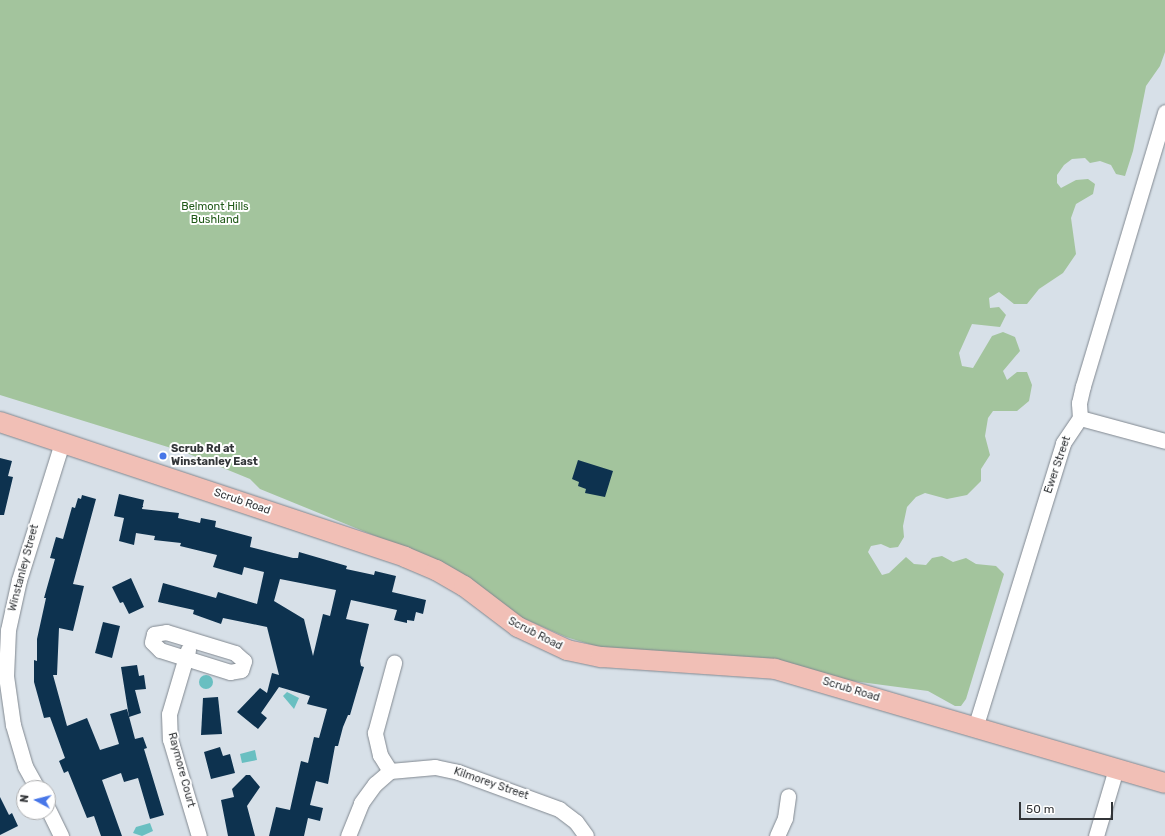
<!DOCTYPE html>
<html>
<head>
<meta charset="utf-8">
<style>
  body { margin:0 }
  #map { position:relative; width:1165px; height:836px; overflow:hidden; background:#d7e0e8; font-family:Rubik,sans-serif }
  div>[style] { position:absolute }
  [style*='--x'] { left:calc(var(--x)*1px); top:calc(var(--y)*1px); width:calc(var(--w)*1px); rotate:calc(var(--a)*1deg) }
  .green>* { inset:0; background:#a3c49d }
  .water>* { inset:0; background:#69bfc1 }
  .round { border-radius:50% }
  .building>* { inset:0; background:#0d324f }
  .roads { filter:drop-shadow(0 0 1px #818890) drop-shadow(0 0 1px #818890) }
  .minor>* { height:15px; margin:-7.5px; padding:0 7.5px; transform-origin:7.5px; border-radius:7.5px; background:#fff }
  .major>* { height:20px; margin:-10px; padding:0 10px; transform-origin:10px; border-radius:10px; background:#f1bfb6 }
  .dots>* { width:11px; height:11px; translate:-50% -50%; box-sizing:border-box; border:2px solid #fff; border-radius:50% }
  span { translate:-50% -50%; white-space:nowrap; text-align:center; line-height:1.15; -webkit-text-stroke:4px #fff; paint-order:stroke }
  .park-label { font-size:11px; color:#205918 }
  .poi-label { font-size:11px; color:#323538; font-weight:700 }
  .left { translate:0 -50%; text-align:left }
  .street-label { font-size:11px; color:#323538 }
  .north { position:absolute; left:16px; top:780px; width:40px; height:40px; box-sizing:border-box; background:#fff; border:1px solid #adaeaf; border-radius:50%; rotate:277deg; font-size:11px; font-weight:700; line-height:16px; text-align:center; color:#323538 }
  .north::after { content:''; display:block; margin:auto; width:14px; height:18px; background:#4776e8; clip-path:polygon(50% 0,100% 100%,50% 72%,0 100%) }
  .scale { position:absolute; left:1019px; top:802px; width:94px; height:18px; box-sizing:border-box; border:2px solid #323538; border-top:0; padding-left:5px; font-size:12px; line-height:14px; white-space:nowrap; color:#323538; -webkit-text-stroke:3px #fff; paint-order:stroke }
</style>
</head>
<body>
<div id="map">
  <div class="green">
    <div style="clip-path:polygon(0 0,1165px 0,1165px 52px,1160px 66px,1146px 86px,1133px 151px,1125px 176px,1116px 174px,1111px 165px,1100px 161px,1090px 163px,1085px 158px,1072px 159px,1064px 165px,1057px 175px,1057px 183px,1061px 188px,1076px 180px,1088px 179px,1095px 184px,1093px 194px,1076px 204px,1071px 218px,1076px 254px,1063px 273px,1039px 289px,1027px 304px,1014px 304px,999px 292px,989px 298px,990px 308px,999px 307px,1006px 315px,1000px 327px,972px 324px,959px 353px,962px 366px,973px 368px,992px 336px,1003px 332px,1015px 337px,1020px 351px,1003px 371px,1007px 380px,1017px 372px,1027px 372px,1032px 385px,1029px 401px,1017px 411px,993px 411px,988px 418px,985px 436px,990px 455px,981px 469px,981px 481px,967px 495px,947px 499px,925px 493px,916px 497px,907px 507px,903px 526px,904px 537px,898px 547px,890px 548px,881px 544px,871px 546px,868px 552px,882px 575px,889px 573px,906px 557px,914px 564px,926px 565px,932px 558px,942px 556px,953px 562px,966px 558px,976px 564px,996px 566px,1004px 574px,966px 699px,961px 706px,955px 706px,928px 691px,602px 648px,566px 637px,513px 614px,455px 573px,385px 540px,260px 489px,250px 479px,184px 452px,0 395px)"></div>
  </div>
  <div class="water">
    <div class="round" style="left:199px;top:675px;width:14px;height:14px"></div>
    <div style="clip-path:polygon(287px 692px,299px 698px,294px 709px,283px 696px)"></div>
    <div style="clip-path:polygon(255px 750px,257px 760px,242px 763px,240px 754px)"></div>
    <div style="clip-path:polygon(150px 823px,153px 831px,142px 836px,133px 833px,136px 827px)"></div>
  </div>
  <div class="building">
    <div style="clip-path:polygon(0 458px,12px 461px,8px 476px,13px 477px,4px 515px,0 515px)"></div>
    <div style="clip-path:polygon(578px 460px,613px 471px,605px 497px,585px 493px,586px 489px,578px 486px,579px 482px,572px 479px)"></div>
    <div style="clip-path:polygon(evenodd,119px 494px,144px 500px,142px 509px,179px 513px,178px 518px,200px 523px,201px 518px,216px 521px,215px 527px,252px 537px,250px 547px,293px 558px,298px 558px,299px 552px,347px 566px,346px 569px,374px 575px,375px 571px,396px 576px,392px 592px,426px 600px,423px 614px,416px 612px,414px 621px,407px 620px,407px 623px,394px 620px,397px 610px,351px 600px,346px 619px,369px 624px,360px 661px,361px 666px,364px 667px,350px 715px,348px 715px,343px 727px,338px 746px,335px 746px,328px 784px,316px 781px,310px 805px,323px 808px,320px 821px,308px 818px,304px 836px,269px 836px,276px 807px,290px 810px,301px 761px,308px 763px,314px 737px,319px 738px,327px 709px,307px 704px,310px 696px,279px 687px,261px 713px,267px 718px,258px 729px,237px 712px,260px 688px,267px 693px,272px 673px,279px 675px,267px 627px,223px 618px,221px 624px,193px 614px,194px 610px,158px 602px,163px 583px,216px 598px,218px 592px,257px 604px,264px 572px,244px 567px,242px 575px,213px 567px,217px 555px,180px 546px,181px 543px,154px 540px,155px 536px,136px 533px,134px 545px,119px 541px,124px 518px,114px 516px,119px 494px,280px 579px,336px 590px,330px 616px,323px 614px,313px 656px,304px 619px,274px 601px,280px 579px)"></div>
    <div style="clip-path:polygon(82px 495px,96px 499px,73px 584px,84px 586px,73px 631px,59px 628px,57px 675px,53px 675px,67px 726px,87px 718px,100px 750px,119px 744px,110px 714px,127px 709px,135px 739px,143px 737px,147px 748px,144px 749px,164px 815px,150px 819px,138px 778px,124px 782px,121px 773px,102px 780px,122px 836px,101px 836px,94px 816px,87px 818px,68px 771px,64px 773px,59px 761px,65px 758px,50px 717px,44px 718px,34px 682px,34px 660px,37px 661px,37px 639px,46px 598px,44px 598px,55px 559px,50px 558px,56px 537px,63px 539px,72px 507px,75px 508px,78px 498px,81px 499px)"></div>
    <div style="clip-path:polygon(131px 578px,144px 607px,129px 614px,123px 602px,120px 603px,112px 587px)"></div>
    <div style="clip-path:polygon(103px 622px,120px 626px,112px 658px,95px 653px)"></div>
    <div style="clip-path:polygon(137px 665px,139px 676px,144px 675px,146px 689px,135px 690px,141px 713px,129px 717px,121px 667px)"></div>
    <div style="clip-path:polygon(218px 697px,222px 734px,201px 735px,203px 698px)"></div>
    <div style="clip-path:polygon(220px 747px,223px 756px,230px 754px,235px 773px,211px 779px,204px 752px)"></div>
    <div style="clip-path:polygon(246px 775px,250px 775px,260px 787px,247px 806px,255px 836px,228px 836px,221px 800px,234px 797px,232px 789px)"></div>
    <div style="clip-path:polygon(0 797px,9px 815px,12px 813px,18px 826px,0 835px)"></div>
  </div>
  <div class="roads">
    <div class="minor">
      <div style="--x:1080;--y:418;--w:88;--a:15.1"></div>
      <div style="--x:166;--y:632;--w:72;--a:16.9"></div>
      <div style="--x:235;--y:653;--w:12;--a:42"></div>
      <div style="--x:244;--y:661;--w:9;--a:108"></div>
      <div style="--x:241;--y:670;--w:11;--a:170"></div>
      <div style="--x:230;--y:672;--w:73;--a:-162.6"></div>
      <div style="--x:160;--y:650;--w:11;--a:-135"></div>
      <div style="--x:152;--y:642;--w:8;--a:-76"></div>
      <div style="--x:154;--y:634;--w:12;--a:-9"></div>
      <div style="--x:188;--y:650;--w:67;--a:106.5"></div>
      <div style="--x:169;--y:714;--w:25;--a:88"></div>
      <div style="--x:170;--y:739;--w:101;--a:73.4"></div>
      <div style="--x:975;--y:728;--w:298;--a:-72.8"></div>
      <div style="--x:1063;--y:443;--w:30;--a:-56"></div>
      <div style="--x:1080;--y:418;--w:15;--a:-94"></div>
      <div style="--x:1079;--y:403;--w:17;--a:-77"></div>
      <div style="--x:1083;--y:386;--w:286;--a:-73.3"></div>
      <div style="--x:390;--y:771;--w:19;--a:-122"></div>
      <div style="--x:380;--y:755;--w:23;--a:-103"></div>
      <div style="--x:375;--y:733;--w:73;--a:-74.8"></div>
      <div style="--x:37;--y:788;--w:25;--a:-119"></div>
      <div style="--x:25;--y:766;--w:43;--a:-106.3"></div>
      <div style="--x:13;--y:725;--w:49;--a:-98.1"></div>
      <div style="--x:6;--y:676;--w:46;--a:-87.5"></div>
      <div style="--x:8;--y:630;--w:51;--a:-77.6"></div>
      <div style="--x:19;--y:580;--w:144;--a:-72.6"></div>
      <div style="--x:48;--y:809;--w:30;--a:64"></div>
      <div style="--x:348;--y:836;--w:35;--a:-68"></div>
      <div style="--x:361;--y:803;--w:24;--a:-54"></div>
      <div style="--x:375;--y:784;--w:20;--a:-41"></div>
      <div style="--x:390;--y:771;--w:45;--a:-5.1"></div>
      <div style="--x:435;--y:767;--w:24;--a:12"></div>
      <div style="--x:458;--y:772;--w:108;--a:20.1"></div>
      <div style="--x:559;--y:809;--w:21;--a:37"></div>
      <div style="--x:576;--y:822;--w:17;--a:54"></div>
      <div style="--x:777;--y:836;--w:20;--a:-66"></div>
      <div style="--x:785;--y:818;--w:22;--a:-82"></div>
      <div style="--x:1096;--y:836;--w:70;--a:-73.4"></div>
    </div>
    <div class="major">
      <div style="--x:0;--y:422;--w:427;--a:18.4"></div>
      <div style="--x:405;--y:557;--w:34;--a:23"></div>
      <div style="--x:436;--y:570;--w:32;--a:30"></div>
      <div style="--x:464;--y:586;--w:68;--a:37.2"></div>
      <div style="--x:518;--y:627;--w:54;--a:25.1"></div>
      <div style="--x:567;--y:650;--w:35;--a:12"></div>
      <div style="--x:601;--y:657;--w:174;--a:3.9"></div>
      <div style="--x:775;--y:669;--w:406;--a:16.3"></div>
    </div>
  </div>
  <div class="dots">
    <div style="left:163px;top:456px;background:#4776e8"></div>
  </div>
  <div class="park-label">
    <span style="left:215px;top:214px">Belmont Hills<br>Bushland</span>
  </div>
  <div class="poi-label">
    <span class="left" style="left:171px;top:456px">Scrub Rd at<br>Winstanley East</span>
  </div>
  <div class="street-label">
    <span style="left:1058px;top:465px;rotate:-71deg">Ewer Street</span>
    <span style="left:242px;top:502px;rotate:19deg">Scrub Road</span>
    <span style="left:24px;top:568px;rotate:-75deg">Winstanley Street</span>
    <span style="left:535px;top:634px;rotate:27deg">Scrub Road</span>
    <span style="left:851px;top:690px;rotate:17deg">Scrub Road</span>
    <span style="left:181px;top:770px;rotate:75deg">Raymore Court</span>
    <span style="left:491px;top:784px;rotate:19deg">Kilmorey Street</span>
  </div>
  <div class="north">N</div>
  <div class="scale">50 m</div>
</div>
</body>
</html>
